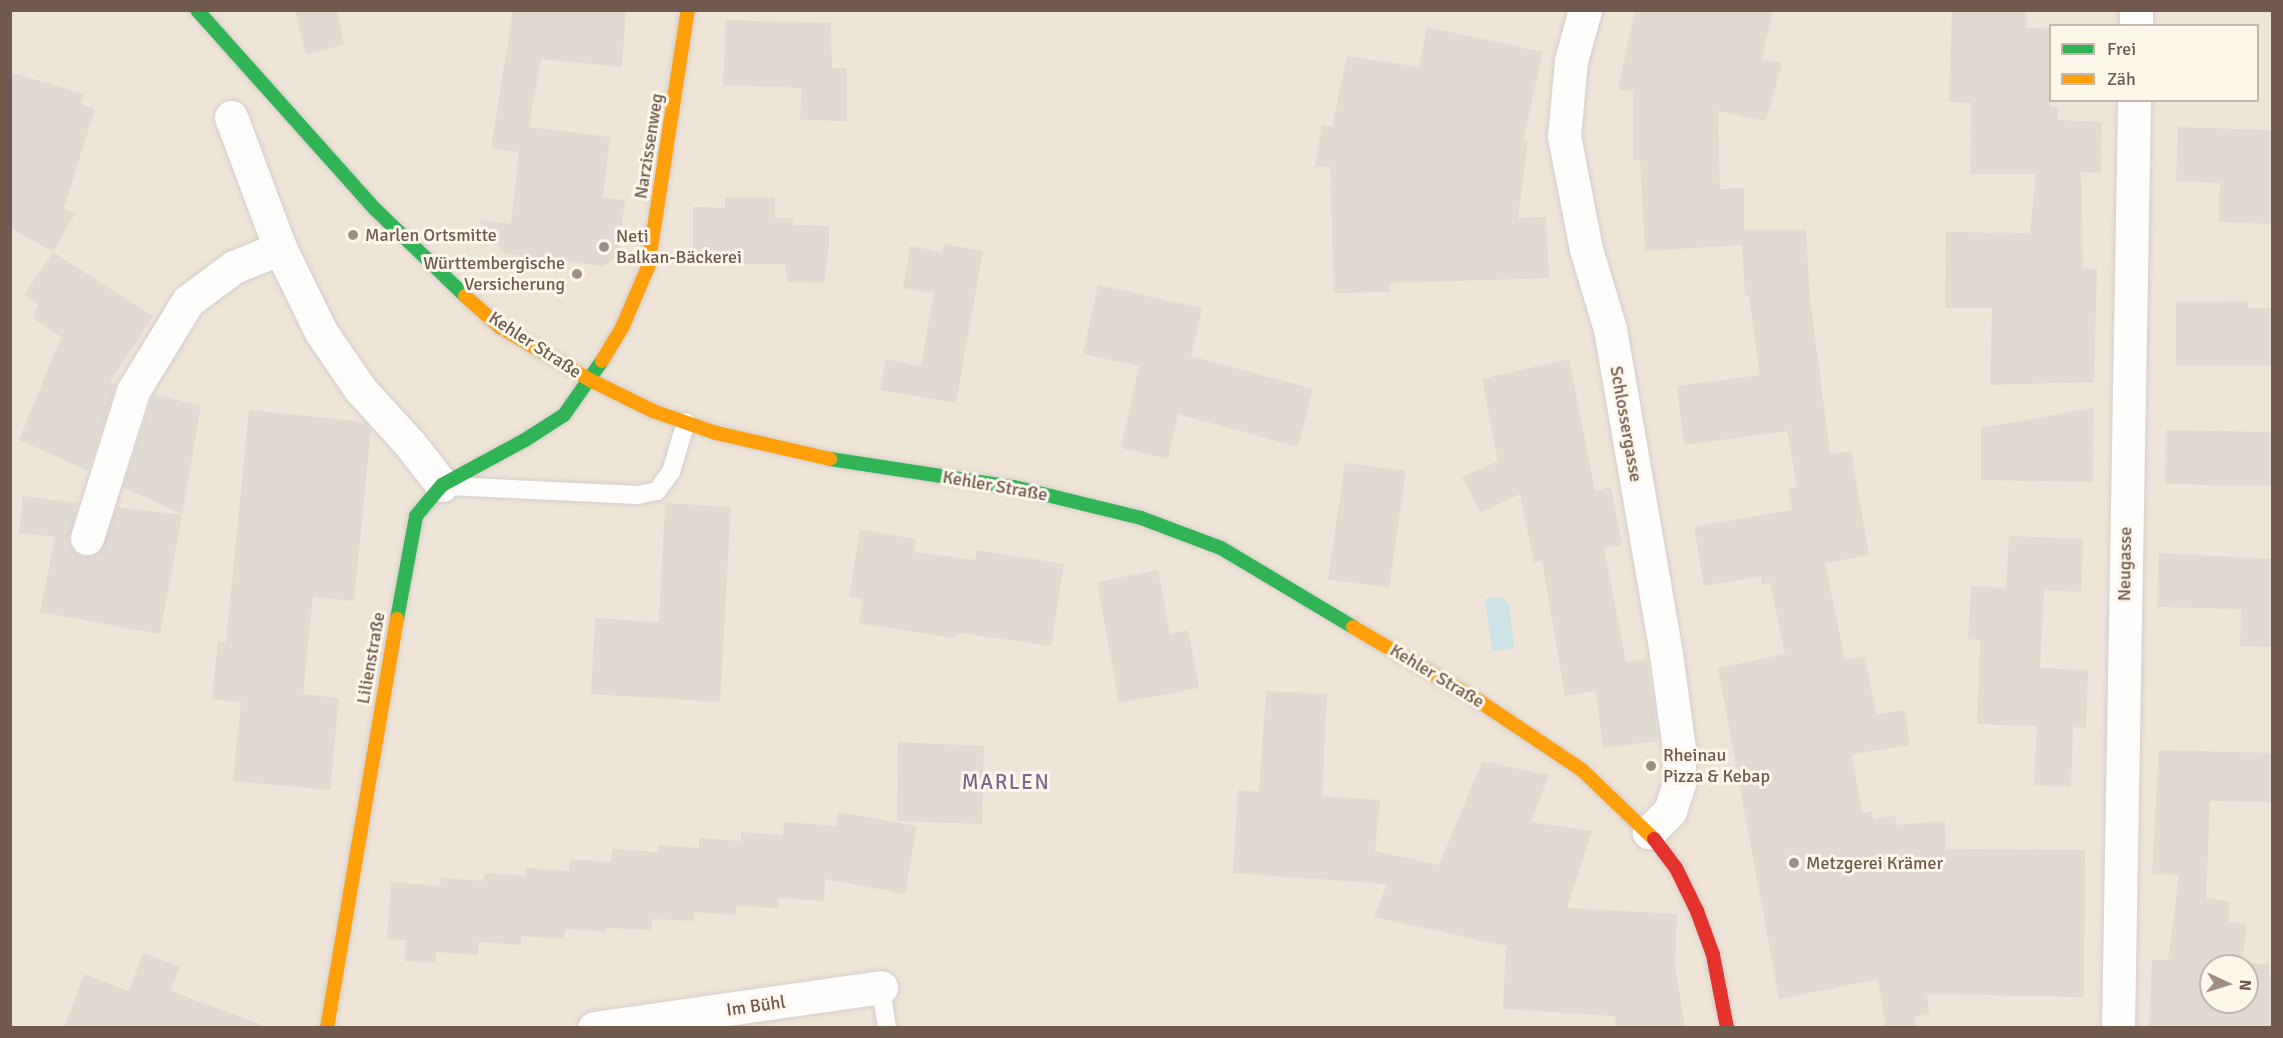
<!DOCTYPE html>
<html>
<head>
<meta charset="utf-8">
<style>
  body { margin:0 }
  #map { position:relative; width:2283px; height:1038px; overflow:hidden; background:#f5f1ea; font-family:Signika,sans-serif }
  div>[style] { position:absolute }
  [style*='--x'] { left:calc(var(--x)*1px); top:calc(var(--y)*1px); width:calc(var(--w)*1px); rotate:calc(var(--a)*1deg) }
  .residential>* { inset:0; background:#eee4d8 }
  .water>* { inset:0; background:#cce2e4 }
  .building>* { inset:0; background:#e1d9d2 }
  .roads { filter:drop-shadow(0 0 2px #d4cec8) drop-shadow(0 0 2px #d4cec8) }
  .lane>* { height:18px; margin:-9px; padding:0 9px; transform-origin:9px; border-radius:9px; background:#fefdfc }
  .street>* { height:33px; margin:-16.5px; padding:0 16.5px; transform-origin:16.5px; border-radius:16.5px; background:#fefdfc }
  .fast>* { height:14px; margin:-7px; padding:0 7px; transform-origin:7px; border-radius:7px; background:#30b455 }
  .slow>* { height:14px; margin:-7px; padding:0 7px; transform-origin:7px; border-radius:7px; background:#ff9f0a }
  .jam>* { height:14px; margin:-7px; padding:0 7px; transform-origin:7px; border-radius:7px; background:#e5322d }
  .dots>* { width:16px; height:16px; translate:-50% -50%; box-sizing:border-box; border:3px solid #fdf6eb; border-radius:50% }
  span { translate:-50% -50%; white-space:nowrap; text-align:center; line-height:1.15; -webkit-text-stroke:6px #fdf6eb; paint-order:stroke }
  .street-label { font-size:18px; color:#70594d }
  .poi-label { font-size:18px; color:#70594d }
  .left { translate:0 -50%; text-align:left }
  .right { translate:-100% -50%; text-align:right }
  .quarter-label { font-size:21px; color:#7f658c; letter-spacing:1.5px }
  .frame { position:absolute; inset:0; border:12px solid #70594d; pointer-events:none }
  .legend { position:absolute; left:2049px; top:24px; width:210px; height:78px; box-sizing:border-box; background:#fdf6eb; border:2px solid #c5b7ac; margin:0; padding:8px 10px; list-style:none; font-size:18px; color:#70594d }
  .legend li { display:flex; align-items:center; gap:12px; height:30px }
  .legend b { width:30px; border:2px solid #c5b7ac }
  .north { position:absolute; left:2199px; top:954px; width:60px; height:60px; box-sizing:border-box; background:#fdf6eb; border:2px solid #c5b7ac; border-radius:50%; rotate:94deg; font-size:16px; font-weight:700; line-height:24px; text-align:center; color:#70594d }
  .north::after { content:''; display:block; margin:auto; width:21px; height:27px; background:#9f8e84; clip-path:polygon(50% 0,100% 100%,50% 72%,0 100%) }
</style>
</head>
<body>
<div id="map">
  <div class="residential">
    <div style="clip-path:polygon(evenodd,11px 11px,2272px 11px,2272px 1027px,11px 1027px,11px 11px,2050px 26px,2258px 26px,2258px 100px,2050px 100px,2050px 26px,11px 11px,2211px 966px,2247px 966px,2247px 1002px,2211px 1002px,2211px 966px)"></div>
  </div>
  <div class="water">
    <div style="clip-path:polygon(1502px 597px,1509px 605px,1514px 648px,1492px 651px,1485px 599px)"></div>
  </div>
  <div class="building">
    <div style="clip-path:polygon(295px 10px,337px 10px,344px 45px,306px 54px)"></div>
    <div style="clip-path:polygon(513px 10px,626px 10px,622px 67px,541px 59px,529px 127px,610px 137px,603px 198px,625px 200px,618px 256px,603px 266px,505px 254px,478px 220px,511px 224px,519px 152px,491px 148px)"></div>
    <div style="clip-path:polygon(1635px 10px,1773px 10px,1762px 59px,1782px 63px,1766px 121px,1718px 111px,1720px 189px,1744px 188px,1744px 230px,1806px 230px,1810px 298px,1830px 454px,1851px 451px,1869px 555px,1825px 563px,1845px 660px,1864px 656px,1877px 714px,1905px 710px,1910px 745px,1852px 754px,1862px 813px,1872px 811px,1873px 819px,1895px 815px,1896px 825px,1945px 821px,1946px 849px,2085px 850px,2084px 997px,1927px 994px,1929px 1014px,1914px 1017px,1916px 1028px,1886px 1028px,1878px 979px,1779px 999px,1718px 668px,1785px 654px,1770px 583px,1762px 584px,1761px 576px,1704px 586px,1694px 527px,1792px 510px,1788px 489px,1797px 487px,1787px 431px,1684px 445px,1677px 386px,1760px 375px,1749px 296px,1745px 296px,1742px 245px,1645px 251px,1640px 160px,1633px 160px,1633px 92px,1618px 89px)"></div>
    <div style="clip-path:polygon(1952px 10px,2027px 10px,2026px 28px,2050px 29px,2050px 106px,2058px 107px,2058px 120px,2102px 122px,2101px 173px,2081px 172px,2083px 268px,2097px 269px,2094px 382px,1990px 385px,1992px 308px,1945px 308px,1946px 232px,2030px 233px,2036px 174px,1970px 174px,1971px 103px,1949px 102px)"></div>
    <div style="clip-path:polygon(726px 20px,831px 23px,832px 68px,847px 68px,847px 121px,800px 120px,802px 88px,723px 85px)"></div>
    <div style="clip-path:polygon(1427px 27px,1543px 52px,1523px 141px,1528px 141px,1518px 218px,1546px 217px,1549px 278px,1390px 283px,1390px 292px,1334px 293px,1330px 167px,1315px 167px,1322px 125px,1332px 127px,1347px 56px,1419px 67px)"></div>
    <div style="clip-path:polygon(10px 72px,84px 94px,81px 104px,95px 109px,64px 208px,75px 214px,53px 252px,10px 228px)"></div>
    <div style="clip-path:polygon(2178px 127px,2272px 130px,2272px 224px,2218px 222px,2220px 183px,2176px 181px)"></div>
    <div style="clip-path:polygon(725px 197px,775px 197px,775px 218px,793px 218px,793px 225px,829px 226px,829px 248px,824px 283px,788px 282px,785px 264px,693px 264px,693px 207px,725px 208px)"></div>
    <div style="clip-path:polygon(944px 244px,983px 251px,956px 403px,880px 390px,886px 359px,921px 366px,934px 293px,903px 288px,910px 246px,942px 252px)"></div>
    <div style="clip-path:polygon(53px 252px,153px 316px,110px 382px,116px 384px,88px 471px,19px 440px,61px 337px,33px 318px,38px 304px,24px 295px)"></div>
    <div style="clip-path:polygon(1098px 285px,1202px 308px,1191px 356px,1313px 389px,1298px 447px,1178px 414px,1168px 459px,1121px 448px,1139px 366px,1083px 354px)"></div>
    <div style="clip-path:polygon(2248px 301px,2248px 308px,2272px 308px,2272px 365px,2176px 365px,2176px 302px)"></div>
    <div style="clip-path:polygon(1569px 359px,1595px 491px,1611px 487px,1622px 545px,1604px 548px,1626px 662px,1647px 659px,1658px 741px,1603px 748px,1596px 691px,1565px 696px,1542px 561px,1534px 562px,1520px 494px,1480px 513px,1462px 477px,1498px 461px,1482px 379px)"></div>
    <div style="clip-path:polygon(153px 394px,201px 406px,182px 514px,123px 487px)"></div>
    <div style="clip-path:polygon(2094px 408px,2093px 482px,1981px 480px,1981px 428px)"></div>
    <div style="clip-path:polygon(249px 410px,365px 422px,371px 429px,354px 601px,313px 597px,303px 694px,339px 698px,330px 790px,233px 781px,241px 702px,212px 699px,218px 641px,226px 642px)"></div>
    <div style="clip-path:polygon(2166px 430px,2272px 432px,2272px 486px,2165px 484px)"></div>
    <div style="clip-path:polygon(1345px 463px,1406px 471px,1389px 588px,1328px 579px)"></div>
    <div style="clip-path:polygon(23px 496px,78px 503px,69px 542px,74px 551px,82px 556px,92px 556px,100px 551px,116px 507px,182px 515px,160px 634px,40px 612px,55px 537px,19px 533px)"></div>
    <div style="clip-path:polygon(665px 503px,731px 507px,720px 702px,591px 694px,595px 618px,659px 622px)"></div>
    <div style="clip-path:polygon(860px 530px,916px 539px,914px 552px,975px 560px,977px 550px,1064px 564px,1051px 646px,963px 633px,952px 638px,859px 623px,863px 599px,849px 596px)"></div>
    <div style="clip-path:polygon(2009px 536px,2083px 539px,2081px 592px,2044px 590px,2040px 668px,2088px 670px,2086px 728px,2073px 727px,2071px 787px,2034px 785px,2037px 726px,1977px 724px,1980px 640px,1968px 639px,1971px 586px,2006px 588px)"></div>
    <div style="clip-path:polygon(2159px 553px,2272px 559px,2272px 647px,2240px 646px,2241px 609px,2157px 607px)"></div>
    <div style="clip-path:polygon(1158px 570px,1170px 634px,1188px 630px,1199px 688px,1119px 703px,1097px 582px)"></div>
    <div style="clip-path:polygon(1266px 691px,1327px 694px,1322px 796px,1380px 800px,1375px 851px,1439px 865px,1482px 761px,1549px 775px,1531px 822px,1592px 831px,1567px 908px,1677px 914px,1675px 965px,1685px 1028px,1616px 1028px,1615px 1016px,1503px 1009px,1506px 946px,1374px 917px,1387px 884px,1233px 873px,1238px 790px,1259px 792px)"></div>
    <div style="clip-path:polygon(898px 742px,984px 746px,982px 824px,897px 821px)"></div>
    <div style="clip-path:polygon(evenodd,2159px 750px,2272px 753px,2272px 802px,2210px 801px,2206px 898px,2230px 902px,2228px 922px,2247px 924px,2242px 963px,2269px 964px,2268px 977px,2272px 977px,2272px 1028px,2149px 1028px,2152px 960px,2168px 960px,2179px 875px,2152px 874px,2159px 750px,2211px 966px,2247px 966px,2247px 1002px,2211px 1002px,2211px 966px)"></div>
    <div style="clip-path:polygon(839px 812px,917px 826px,905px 894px,825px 879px,824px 901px,778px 898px,778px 908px,736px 906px,736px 915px,694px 912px,694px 921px,652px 919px,651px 930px,607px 928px,606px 932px,565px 929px,564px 939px,521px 936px,521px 945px,479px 942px,478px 955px,436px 952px,435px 963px,405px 961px,406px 940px,387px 939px,391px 882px,440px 886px,441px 878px,484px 881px,485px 873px,525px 876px,526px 868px,569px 871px,570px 859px,611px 862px,612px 849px,658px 852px,658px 845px,699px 848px,699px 838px,741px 841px,741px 832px,783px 835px,784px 822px,836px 826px)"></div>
    <div style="clip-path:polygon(143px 953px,180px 966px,171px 991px,260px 1024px,260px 1028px,64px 1028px,84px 974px,129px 991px)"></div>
  </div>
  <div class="roads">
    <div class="lane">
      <div style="--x:449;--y:486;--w:189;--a:2.7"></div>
      <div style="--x:638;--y:495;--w:19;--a:-12"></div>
      <div style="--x:657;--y:491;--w:24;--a:-54"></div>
      <div style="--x:671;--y:472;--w:52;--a:-73.3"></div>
      <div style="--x:881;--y:987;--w:41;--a:81.7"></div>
    </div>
    <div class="street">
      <div style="--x:1585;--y:10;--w:53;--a:105.4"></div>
      <div style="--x:1571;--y:61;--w:75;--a:95.3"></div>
      <div style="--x:1564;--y:136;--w:115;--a:79"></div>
      <div style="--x:1586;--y:249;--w:84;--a:73.3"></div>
      <div style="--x:1610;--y:329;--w:330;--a:80.2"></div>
      <div style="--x:1666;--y:654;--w:96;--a:82.2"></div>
      <div style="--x:1679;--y:749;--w:34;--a:90"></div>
      <div style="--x:1679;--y:783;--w:29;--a:108"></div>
      <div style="--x:1670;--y:811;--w:30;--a:135"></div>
      <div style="--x:2136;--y:26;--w:16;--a:-90"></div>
      <div style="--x:231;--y:117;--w:140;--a:69.5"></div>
      <div style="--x:280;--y:248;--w:93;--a:64"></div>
      <div style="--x:321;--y:332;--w:69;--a:55.6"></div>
      <div style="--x:360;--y:389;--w:74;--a:47.7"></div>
      <div style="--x:410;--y:444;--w:52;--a:52"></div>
      <div style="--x:87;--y:538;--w:154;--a:-72.6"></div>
      <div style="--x:133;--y:391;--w:105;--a:-58.6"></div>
      <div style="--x:188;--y:301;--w:57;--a:-36.5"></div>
      <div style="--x:234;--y:267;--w:50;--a:-22.4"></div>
      <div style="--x:594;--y:1028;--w:290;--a:-8.1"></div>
      <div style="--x:2118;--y:1028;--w:928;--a:-89.01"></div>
    </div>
    <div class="fast">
      <div style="--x:197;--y:10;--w:267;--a:48.2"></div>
      <div style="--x:375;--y:209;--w:125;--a:44"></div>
      <div style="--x:830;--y:459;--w:186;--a:8.7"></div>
      <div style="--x:1014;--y:487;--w:131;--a:13.7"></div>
      <div style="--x:1141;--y:518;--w:85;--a:20.6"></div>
      <div style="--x:1221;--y:548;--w:154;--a:30.9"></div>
      <div style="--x:397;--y:619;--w:105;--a:-79.5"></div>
      <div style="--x:416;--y:516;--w:40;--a:-50"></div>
      <div style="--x:442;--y:485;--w:94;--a:-28.5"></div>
      <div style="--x:525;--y:440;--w:46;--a:-32.7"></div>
      <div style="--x:564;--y:415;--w:66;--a:-54.9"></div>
    </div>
    <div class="slow">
      <div style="--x:465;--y:296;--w:47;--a:41.5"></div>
      <div style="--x:500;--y:327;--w:104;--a:30.5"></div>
      <div style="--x:590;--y:380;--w:70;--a:26.2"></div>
      <div style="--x:653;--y:411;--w:67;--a:19.2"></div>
      <div style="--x:716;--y:433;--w:117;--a:12.8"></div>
      <div style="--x:602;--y:361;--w:39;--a:-59"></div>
      <div style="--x:622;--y:328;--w:66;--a:-66.9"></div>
      <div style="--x:648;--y:267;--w:260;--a:-81.2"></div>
      <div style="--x:1353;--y:627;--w:146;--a:30.4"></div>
      <div style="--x:1479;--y:701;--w:124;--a:33.8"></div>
      <div style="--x:1582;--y:770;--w:100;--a:43.8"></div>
      <div style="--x:327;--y:1028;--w:415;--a:-80.3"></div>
    </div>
    <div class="jam">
      <div style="--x:1654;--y:839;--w:36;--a:53"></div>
      <div style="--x:1676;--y:868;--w:48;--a:64"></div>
      <div style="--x:1697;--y:911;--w:47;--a:70"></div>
      <div style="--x:1713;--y:955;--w:74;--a:79.1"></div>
    </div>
  </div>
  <div class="dots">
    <div style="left:353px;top:235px;background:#9f8e84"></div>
    <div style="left:604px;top:247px;background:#9f8e84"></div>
    <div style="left:577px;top:274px;background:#9f8e84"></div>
    <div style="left:1651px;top:766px;background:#9f8e84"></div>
    <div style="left:1794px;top:863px;background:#9f8e84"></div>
  </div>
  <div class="street-label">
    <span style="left:649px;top:146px;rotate:-81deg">Narzissenweg</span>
    <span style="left:535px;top:345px;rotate:33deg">Kehler Straße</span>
    <span style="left:1626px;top:424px;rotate:80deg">Schlossergasse</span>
    <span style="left:995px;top:486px;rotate:10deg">Kehler Straße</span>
    <span style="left:2125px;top:564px;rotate:-89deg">Neugasse</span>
    <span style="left:371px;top:658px;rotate:-80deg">Lilienstraße</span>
    <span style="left:1437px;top:676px;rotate:31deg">Kehler Straße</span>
    <span style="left:756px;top:1006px;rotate:-8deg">Im Bühl</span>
  </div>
  <div class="poi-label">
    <span class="left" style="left:365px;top:235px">Marlen Ortsmitte</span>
    <span class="left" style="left:616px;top:247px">Neti<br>Balkan-Bäckerei</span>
    <span class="right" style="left:565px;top:274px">Württembergische<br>Versicherung</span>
    <span class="left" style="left:1663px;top:766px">Rheinau<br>Pizza &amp; Kebap</span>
    <span class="left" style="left:1806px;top:863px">Metzgerei Krämer</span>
  </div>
  <div class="quarter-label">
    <span style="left:1006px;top:782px">MARLEN</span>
  </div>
  <div class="frame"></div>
  <ul class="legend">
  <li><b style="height:8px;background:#30b455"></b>Frei</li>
  <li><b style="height:8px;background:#ff9f0a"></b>Zäh</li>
  </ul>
  <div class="north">N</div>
</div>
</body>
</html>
